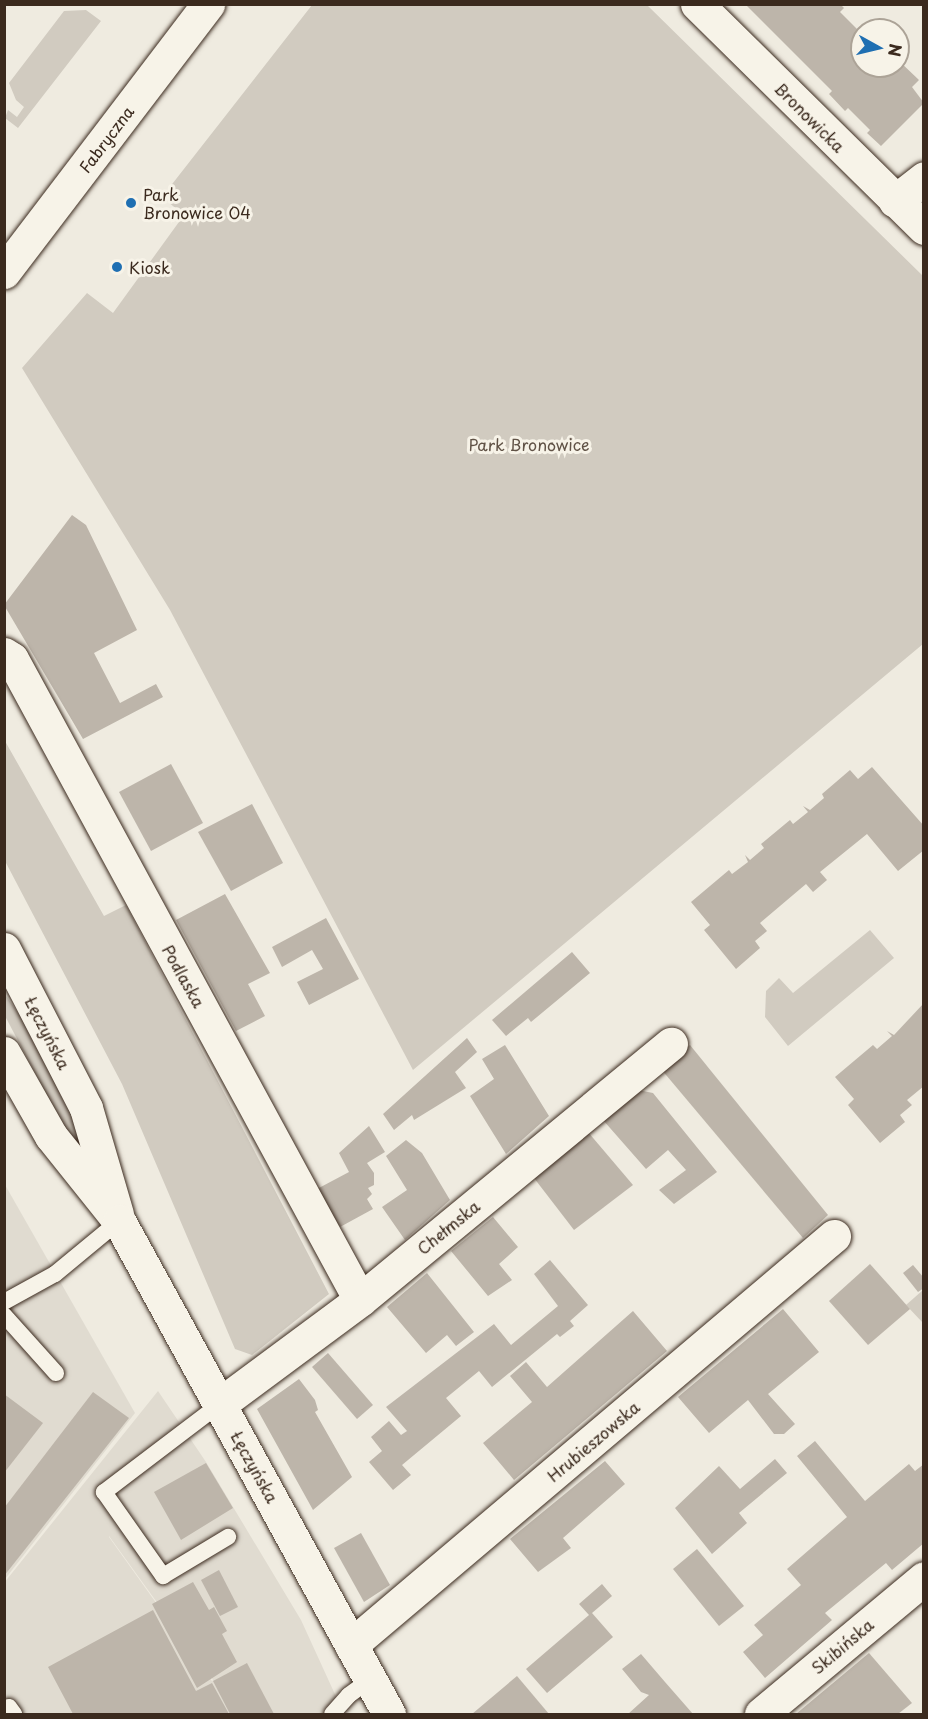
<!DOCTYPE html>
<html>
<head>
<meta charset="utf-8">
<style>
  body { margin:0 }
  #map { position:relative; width:928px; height:1719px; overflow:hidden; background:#efebe0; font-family:"Playpen Sans",sans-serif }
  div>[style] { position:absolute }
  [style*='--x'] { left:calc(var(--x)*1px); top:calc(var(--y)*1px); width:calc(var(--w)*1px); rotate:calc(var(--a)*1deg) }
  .built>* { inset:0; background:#e0dbd0 }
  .green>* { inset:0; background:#d1cbc0 }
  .building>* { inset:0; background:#bdb5aa }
  .roads { filter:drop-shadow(0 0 2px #3b2a1e) drop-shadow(0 0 2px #3b2a1e) }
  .lane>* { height:16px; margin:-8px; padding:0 8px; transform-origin:8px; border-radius:8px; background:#f7f3e8 }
  .street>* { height:33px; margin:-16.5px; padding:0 16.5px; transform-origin:16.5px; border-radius:16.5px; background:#f7f3e8 }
  .secondary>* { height:33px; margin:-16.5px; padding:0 16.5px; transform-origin:16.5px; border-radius:16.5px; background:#f7f3e8 }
  .dots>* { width:16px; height:16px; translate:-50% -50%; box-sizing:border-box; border:3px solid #f7f3e8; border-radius:50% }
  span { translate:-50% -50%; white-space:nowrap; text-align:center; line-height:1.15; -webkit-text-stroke:6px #f7f3e8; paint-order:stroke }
  .street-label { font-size:16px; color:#3b2a1e }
  .poi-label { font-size:16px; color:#3b2a1e }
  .left { translate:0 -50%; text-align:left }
  .park-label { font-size:16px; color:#605246 }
  .frame { position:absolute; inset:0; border:6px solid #3b2a1e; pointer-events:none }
  .north { position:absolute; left:850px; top:18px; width:60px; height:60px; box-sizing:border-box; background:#f7f3e8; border:2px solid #aca397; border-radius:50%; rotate:98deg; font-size:16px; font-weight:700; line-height:24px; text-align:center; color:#3b2a1e }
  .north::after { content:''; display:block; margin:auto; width:21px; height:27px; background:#1f6fb2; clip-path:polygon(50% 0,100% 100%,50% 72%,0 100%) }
</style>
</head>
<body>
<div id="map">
  <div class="built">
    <div style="clip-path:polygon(4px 1183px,135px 1413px,5px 1579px,4px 1579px)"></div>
    <div style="clip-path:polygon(evenodd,158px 1391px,206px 1462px,301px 1620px,344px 1714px,5px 1714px,4px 1583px,158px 1391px,109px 1536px,213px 1680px,212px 1681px,109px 1537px,109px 1536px)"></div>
  </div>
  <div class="green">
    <div style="clip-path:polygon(312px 5px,647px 5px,923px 276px,923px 644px,413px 1070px,170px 610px,22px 368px,87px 293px,113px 313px,184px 215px,162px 197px)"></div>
    <div style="clip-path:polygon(86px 10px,101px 21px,18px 128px,5px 118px,8px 110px,17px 117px,24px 107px,16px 100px,9px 83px,64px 11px)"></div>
    <div style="clip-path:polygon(5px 741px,104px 916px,126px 905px,329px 1294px,252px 1355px,235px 1349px,122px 1084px,5px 861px)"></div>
    <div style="clip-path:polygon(870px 930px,894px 958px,788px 1046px,765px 1017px,766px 991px,779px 978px,793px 993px)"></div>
    <div style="clip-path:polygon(4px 993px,33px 1034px,73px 1107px,89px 1175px,5px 1016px)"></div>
    <div style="clip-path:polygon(923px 1290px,923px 1323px,906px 1305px)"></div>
  </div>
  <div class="building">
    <div style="clip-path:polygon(745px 4px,840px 4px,844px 8px,840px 12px,862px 34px,862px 66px,898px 66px,898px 60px,919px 80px,912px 87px,924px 103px,881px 146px,867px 133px,870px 130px,848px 108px,845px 111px,829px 94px,832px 91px)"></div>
    <div style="clip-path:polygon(72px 515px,86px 525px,137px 630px,94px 653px,120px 703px,156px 684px,163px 697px,83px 739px,4px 605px)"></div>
    <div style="clip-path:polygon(171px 764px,203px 823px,151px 851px,119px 792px)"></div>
    <div style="clip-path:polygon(872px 767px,924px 826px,924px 850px,898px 871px,867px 834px,820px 872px,827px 880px,813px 892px,806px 884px,760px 923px,767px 931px,755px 941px,760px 948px,736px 969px,704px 930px,710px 925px,691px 902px,729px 870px,732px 874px,748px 862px,745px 855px,750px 860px,764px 848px,761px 844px,790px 820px,793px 824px,808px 812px,803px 806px,810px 810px,824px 798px,822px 794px,850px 770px,858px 779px)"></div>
    <div style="clip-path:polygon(252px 804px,283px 863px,231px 891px,198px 832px)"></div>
    <div style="clip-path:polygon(225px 894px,270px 973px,248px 984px,265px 1016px,236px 1031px,176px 920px)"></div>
    <div style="clip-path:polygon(326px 918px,359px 979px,309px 1005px,297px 982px,323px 969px,312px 950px,282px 967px,272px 947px)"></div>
    <div style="clip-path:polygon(572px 952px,590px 973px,531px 1022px,528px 1018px,506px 1036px,492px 1020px)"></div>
    <div style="clip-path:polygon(924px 1003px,924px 1086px,907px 1100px,912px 1105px,900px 1115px,905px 1122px,880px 1143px,848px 1105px,854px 1099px,835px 1077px,873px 1045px,877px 1049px,892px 1036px,887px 1031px,894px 1035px)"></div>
    <div style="clip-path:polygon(467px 1038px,477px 1052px,455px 1072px,466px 1088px,414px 1120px,412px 1115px,394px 1130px,383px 1114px)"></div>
    <div style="clip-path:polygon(505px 1045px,549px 1116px,506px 1154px,470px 1096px,494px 1079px,482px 1059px)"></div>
    <div style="clip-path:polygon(690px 1045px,828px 1215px,803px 1238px,661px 1069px)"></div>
    <div style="clip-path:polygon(638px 1090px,653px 1093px,717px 1172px,674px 1204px,659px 1190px,686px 1170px,668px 1150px,646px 1169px,603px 1120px)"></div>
    <div style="clip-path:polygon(369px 1126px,385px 1152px,367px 1163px,374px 1173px,374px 1185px,368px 1188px,372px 1194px,367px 1199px,373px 1209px,340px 1227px,317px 1189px,349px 1172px,339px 1153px)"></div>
    <div style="clip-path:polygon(588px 1132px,633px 1185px,574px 1230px,534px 1178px)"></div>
    <div style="clip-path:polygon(406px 1140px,422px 1153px,450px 1200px,405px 1240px,382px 1207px,407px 1190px,386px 1156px)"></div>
    <div style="clip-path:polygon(493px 1217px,518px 1247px,499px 1264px,512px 1280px,488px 1296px,451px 1251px)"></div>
    <div style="clip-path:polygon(550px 1260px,588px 1305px,570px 1321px,574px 1326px,560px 1337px,557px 1334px,492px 1387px,479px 1371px,446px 1398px,461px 1416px,402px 1465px,411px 1475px,393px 1490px,369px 1462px,382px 1451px,371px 1437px,389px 1421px,401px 1435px,407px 1431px,386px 1407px,494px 1324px,511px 1345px,558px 1306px,534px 1274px)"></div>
    <div style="clip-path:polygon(870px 1264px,910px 1309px,868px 1345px,829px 1301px)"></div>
    <div style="clip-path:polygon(913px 1265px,924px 1278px,924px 1288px,918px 1292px,903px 1273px)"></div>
    <div style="clip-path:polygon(427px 1273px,474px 1332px,456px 1346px,447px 1335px,426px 1353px,387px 1307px)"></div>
    <div style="clip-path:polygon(783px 1309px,819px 1352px,768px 1394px,795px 1424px,784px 1434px,774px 1434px,748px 1400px,709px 1433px,678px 1397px)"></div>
    <div style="clip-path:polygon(633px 1311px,667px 1351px,514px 1480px,483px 1443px,532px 1402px,510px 1376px,526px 1362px,547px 1387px)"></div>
    <div style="clip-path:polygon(328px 1353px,373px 1405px,357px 1419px,312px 1367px)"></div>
    <div style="clip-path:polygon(299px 1379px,315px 1400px,318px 1410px,315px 1412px,352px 1477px,313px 1510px,257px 1409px)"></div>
    <div style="clip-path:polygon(93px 1392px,129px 1418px,4px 1576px,4px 1508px)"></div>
    <div style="clip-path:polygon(4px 1394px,43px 1423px,4px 1473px)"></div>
    <div style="clip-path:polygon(815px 1441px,865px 1501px,909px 1464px,915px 1471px,924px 1464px,924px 1543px,892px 1570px,886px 1563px,825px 1613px,832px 1620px,765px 1678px,743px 1652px,763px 1635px,754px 1625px,801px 1585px,787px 1569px,847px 1517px,797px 1456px)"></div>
    <div style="clip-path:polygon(775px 1459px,787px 1473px,739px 1513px,747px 1523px,712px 1554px,675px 1508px,719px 1466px,740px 1489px)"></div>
    <div style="clip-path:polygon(605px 1461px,625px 1484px,563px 1538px,571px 1548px,538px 1572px,510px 1539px)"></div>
    <div style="clip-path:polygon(206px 1463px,233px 1508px,181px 1540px,154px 1492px)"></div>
    <div style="clip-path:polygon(361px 1533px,390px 1585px,364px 1602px,334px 1548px)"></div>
    <div style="clip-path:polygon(697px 1549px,744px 1606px,719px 1626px,673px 1569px)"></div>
    <div style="clip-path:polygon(219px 1570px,238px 1607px,220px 1616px,201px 1580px)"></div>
    <div style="clip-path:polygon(193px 1582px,209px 1610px,214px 1607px,227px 1631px,222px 1634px,237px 1662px,197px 1688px,152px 1604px)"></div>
    <div style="clip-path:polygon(602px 1584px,612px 1596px,592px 1613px,613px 1637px,547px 1693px,526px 1669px,589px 1615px,579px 1604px)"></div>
    <div style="clip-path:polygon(153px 1610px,196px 1691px,212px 1683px,229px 1714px,73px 1714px,48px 1667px)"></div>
    <div style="clip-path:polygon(869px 1653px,912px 1703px,898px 1714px,796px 1714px)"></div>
    <div style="clip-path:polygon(641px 1654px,665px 1682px,693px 1714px,628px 1714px,649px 1695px,641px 1692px,622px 1669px)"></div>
    <div style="clip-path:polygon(247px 1663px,274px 1714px,230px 1714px,213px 1681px)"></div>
    <div style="clip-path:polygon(517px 1676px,549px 1714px,472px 1714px)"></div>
  </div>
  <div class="roads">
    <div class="lane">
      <div style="--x:4;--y:1302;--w:58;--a:-28.8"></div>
      <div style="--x:55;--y:1274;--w:83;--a:-39.6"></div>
      <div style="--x:4;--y:1315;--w:78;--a:48.1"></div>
      <div style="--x:220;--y:1404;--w:146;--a:142.8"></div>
      <div style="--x:104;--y:1492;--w:103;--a:54.9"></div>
      <div style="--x:163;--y:1576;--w:76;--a:-31"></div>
      <div style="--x:4;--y:1711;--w:6;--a:-39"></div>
      <div style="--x:9;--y:1707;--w:9;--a:54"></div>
      <div style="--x:332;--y:1714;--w:25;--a:-48"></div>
      <div style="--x:349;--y:1695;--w:26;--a:-36"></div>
    </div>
    <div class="street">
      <div style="--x:697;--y:4;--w:319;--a:44.6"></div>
      <div style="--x:895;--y:201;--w:37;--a:-38"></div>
      <div style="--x:4;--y:654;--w:9;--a:32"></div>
      <div style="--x:12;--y:659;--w:729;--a:61.5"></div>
      <div style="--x:220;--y:1404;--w:174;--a:-36.6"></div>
      <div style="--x:360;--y:1300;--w:403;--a:-39.5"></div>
      <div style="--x:351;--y:1645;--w:633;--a:-40.26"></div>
      <div style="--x:761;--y:1714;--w:212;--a:-39.8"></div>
    </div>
    <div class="secondary">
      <div style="--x:4;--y:272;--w:337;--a:-52.7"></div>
      <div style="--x:4;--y:949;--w:179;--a:62.7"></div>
      <div style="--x:86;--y:1108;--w:110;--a:73.7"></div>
      <div style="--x:4;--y:1053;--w:95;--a:60.5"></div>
      <div style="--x:51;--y:1136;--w:109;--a:51.3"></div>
      <div style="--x:119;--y:1221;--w:562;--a:61.29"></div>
    </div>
  </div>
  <div class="dots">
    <div style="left:131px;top:203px;background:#1f6fb2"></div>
    <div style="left:117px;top:267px;background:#1f6fb2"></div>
  </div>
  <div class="street-label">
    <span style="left:810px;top:117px;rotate:45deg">Bronowicka</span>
    <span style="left:106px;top:139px;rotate:-53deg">Fabryczna</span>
    <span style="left:184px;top:976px;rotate:61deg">Podlaska</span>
    <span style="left:48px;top:1033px;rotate:63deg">Łęczyńska</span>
    <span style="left:448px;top:1227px;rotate:-39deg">Chełmska</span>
    <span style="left:593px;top:1441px;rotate:-40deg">Hrubieszowska</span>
    <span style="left:255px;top:1467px;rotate:61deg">Łęczyńska</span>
    <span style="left:842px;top:1646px;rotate:-40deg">Skibińska</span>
  </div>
  <div class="poi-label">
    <span class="left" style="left:143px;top:203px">Park<br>Bronowice 04</span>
    <span class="left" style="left:129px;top:267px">Kiosk</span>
  </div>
  <div class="park-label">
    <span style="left:529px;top:444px">Park Bronowice</span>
  </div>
  <div class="frame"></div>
  <div class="north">N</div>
</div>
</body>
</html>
